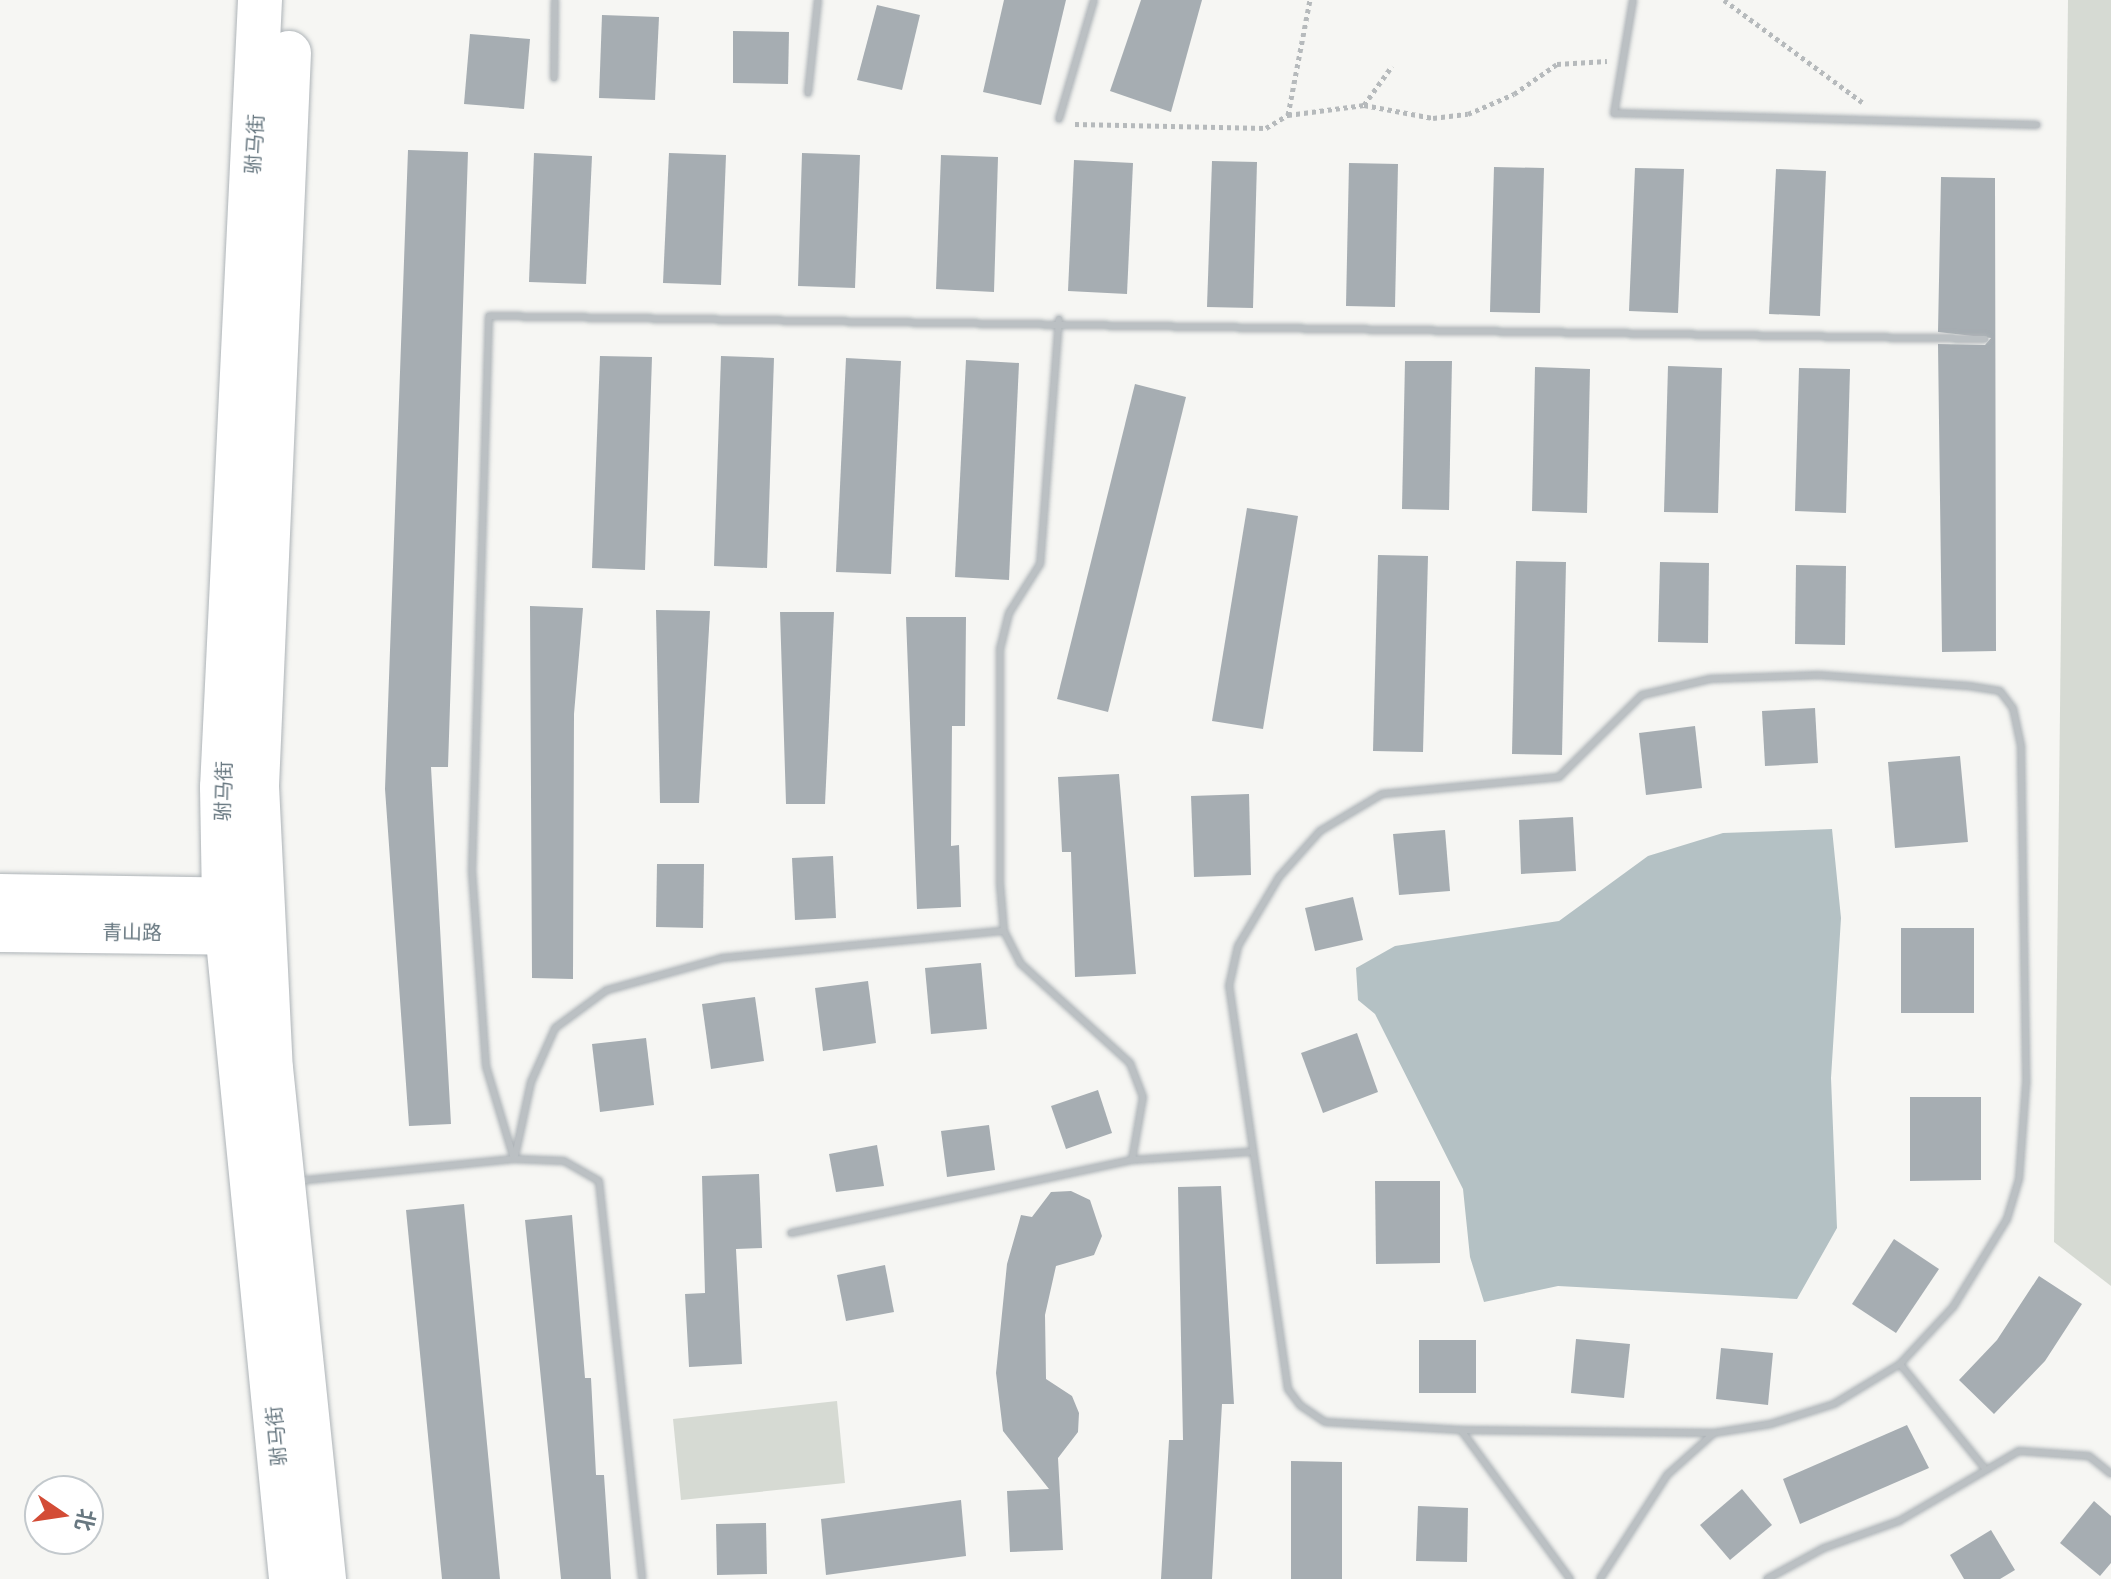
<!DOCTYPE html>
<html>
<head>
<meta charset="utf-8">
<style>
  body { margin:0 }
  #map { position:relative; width:2111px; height:1579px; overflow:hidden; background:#f6f6f3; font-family:Lato,"Noto Sans SC",sans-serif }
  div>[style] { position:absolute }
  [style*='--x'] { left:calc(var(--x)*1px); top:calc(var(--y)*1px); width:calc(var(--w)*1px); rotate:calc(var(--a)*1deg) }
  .green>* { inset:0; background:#d6dad3 }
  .water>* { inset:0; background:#b4c1c4 }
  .building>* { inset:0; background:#a6adb2 }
  .path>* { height:5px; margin-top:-2.5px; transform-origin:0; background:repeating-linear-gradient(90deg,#b6babc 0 4px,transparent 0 8px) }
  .roads { filter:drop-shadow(0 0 2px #aeb4b8) drop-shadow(0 0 2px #aeb4b8) }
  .lane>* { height:6px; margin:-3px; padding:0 3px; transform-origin:3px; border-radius:3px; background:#bbc0c3 }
  .secondary>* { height:44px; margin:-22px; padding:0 22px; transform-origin:22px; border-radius:22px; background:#fff }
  span { translate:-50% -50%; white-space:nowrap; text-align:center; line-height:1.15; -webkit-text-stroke:8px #fff; paint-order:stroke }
  .street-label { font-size:20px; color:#687881 }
  .north { position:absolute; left:24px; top:1475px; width:80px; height:80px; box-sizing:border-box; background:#fff; border:2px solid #c3c9cd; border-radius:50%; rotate:103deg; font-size:22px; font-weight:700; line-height:32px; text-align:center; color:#687881 }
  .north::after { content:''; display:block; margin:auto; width:28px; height:36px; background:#d34c36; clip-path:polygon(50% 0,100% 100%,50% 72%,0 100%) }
</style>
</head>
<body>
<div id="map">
  <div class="green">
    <div style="clip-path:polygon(2068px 0,2111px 0,2111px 1286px,2054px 1242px)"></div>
    <div style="clip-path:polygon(837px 1401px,845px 1483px,681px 1500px,673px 1419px)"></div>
  </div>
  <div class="water">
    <div style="clip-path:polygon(1832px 829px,1841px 918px,1831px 1078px,1837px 1228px,1797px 1299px,1558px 1286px,1484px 1302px,1470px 1257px,1463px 1189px,1375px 1014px,1358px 1000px,1356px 968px,1395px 946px,1559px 921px,1648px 856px,1723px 833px)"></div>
  </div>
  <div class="building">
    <div style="clip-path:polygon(1004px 0,1066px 0,1041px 105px,983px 92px)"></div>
    <div style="clip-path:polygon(1141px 0,1202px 0,1171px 112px,1110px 91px)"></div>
    <div style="clip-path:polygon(877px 5px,920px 15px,902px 90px,857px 80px)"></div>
    <div style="clip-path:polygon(602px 15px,659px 17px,655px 100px,599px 98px)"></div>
    <div style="clip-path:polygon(733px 31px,789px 32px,788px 84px,733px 83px)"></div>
    <div style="clip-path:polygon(470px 34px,530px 39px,524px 109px,464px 104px)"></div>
    <div style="clip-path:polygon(408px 150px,468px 152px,448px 767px,431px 767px,451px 1124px,409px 1126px,385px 789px)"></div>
    <div style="clip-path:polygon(534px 153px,592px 156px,586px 284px,529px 282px)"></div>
    <div style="clip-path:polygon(669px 153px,726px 155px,721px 285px,663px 283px)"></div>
    <div style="clip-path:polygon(802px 153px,860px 155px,855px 288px,798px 286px)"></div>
    <div style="clip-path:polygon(941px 155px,998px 157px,994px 292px,936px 289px)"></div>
    <div style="clip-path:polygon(1074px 160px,1133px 163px,1127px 294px,1068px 291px)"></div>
    <div style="clip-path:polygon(1212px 161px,1257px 162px,1253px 308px,1207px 307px)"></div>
    <div style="clip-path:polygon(1349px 163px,1398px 164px,1395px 307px,1346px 306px)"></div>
    <div style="clip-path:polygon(1494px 167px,1544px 168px,1540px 313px,1490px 312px)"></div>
    <div style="clip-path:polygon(1635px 168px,1684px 169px,1678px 313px,1629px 311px)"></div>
    <div style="clip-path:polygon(1776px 169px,1826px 171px,1820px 316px,1769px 314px)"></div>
    <div style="clip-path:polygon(1941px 177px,1995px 178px,1996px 651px,1942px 652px,1938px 344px,1985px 345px,1991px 338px,1938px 332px)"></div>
    <div style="clip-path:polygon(600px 356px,652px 357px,645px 570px,592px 568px)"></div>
    <div style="clip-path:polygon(721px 356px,774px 358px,767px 568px,714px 566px)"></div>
    <div style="clip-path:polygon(846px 358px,901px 361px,891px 574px,836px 572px)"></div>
    <div style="clip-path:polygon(966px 360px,1019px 363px,1009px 580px,955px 577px)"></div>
    <div style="clip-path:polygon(1405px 361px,1452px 361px,1449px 510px,1402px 509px)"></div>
    <div style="clip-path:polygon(1668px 366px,1722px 368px,1718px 513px,1664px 512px)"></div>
    <div style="clip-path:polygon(1535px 367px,1590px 369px,1587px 513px,1532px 511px)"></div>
    <div style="clip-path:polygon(1799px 368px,1850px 369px,1846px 513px,1795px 511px)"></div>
    <div style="clip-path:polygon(1135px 384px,1186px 397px,1108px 712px,1057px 699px)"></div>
    <div style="clip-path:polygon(1247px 508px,1298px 516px,1263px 729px,1212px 721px)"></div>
    <div style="clip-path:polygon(1378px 555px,1428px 556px,1423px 752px,1373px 751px)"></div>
    <div style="clip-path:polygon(1516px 561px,1566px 562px,1562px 755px,1512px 754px)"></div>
    <div style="clip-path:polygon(1660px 562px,1709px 563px,1708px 643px,1658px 642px)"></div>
    <div style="clip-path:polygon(1796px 565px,1846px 566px,1845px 645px,1795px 644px)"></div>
    <div style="clip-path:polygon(530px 606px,583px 608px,574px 714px,573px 979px,532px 978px)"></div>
    <div style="clip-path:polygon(656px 610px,710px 611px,699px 803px,660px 803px)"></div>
    <div style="clip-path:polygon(780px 612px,834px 612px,825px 804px,786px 804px)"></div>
    <div style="clip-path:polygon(906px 617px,966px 617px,965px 726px,952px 726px,951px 846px,959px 845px,961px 907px,917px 909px)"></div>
    <div style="clip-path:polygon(1815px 708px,1818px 763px,1765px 766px,1762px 711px)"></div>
    <div style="clip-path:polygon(1695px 726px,1702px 788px,1646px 795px,1639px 733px)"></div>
    <div style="clip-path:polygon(1960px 756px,1968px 842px,1895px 848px,1888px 762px)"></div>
    <div style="clip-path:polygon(1119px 774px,1136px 974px,1075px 977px,1071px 852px,1062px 852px,1058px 777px)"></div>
    <div style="clip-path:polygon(1249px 794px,1251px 875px,1194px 877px,1191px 796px)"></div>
    <div style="clip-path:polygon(1573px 817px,1576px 871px,1521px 874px,1519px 820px)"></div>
    <div style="clip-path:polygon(1445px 830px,1450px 891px,1399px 895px,1393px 834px)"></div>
    <div style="clip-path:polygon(833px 856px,836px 918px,795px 920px,792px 858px)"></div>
    <div style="clip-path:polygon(657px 864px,704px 864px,703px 928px,656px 927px)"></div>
    <div style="clip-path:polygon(1353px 897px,1363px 940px,1315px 951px,1305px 908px)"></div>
    <div style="clip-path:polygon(1901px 928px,1974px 928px,1974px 1013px,1901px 1013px)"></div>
    <div style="clip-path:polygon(981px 963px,987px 1029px,931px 1034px,925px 968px)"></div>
    <div style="clip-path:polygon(868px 981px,876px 1043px,823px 1051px,815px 988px)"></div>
    <div style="clip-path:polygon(755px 997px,764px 1061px,711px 1069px,702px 1004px)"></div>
    <div style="clip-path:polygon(1357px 1033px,1378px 1092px,1323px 1113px,1301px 1053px)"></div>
    <div style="clip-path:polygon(646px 1038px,654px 1105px,600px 1112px,592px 1044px)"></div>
    <div style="clip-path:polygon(1098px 1090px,1112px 1133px,1066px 1149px,1051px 1106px)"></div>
    <div style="clip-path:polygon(1910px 1097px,1981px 1097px,1981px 1180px,1910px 1181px)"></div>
    <div style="clip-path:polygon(989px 1125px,995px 1170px,947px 1177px,941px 1131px)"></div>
    <div style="clip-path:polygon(877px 1145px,884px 1186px,836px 1192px,829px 1154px)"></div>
    <div style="clip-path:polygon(759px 1174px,762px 1248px,736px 1249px,742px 1364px,689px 1367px,685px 1294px,705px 1293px,702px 1176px)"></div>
    <div style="clip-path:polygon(1375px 1181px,1440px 1181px,1440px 1263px,1376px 1264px)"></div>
    <div style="clip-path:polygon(1221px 1186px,1234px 1404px,1222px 1404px,1212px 1579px,1161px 1579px,1169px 1440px,1183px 1440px,1178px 1187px)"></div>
    <div style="clip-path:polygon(1071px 1191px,1090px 1200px,1102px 1236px,1094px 1255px,1056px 1266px,1045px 1315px,1046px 1379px,1072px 1396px,1079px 1413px,1078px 1432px,1058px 1458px,1063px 1550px,1010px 1552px,1007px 1491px,1049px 1489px,1003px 1431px,996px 1373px,1007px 1264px,1021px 1215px,1032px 1217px,1051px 1192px)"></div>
    <div style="clip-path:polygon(464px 1204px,500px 1579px,442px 1579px,406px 1210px)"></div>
    <div style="clip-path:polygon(572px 1215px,585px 1378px,591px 1378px,596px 1475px,604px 1475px,611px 1579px,561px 1579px,525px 1220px)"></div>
    <div style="clip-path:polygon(1894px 1239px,1939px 1269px,1896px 1333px,1852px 1304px)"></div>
    <div style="clip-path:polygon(885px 1265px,894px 1312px,846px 1321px,837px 1275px)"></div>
    <div style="clip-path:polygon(2039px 1276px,2082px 1304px,2045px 1361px,1994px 1414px,1959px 1380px,1997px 1340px)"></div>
    <div style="clip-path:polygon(1576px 1339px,1630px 1344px,1624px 1398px,1571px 1393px)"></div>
    <div style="clip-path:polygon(1419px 1340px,1476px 1340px,1476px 1393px,1419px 1393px)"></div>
    <div style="clip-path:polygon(1721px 1348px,1773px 1353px,1768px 1405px,1716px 1399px)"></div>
    <div style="clip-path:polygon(1907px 1425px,1929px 1468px,1800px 1524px,1783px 1479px)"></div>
    <div style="clip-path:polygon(1291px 1461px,1342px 1462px,1342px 1579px,1291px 1579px)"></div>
    <div style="clip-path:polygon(1742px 1489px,1772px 1525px,1730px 1560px,1700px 1525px)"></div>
    <div style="clip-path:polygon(961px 1500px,966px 1556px,826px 1575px,821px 1519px)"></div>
    <div style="clip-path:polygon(2094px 1501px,2111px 1516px,2111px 1563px,2100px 1576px,2060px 1543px)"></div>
    <div style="clip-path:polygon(1418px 1506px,1468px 1508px,1467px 1562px,1416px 1561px)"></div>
    <div style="clip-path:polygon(766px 1523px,767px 1574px,717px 1575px,716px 1524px)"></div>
    <div style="clip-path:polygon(1991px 1530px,2015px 1570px,2000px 1579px,1964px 1579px,1950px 1555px)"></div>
  </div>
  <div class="path">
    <div style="--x:1724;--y:0;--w:172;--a:36.5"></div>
    <div style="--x:1364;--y:105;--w:48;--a:-54.3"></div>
    <div style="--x:1288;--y:115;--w:117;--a:-79.2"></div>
    <div style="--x:1075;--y:124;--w:191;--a:1.2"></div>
    <div style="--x:1266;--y:128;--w:26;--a:-31"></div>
    <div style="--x:1288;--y:115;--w:77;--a:-7.5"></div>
    <div style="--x:1364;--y:105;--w:70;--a:10.7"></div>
    <div style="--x:1433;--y:118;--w:35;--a:-7"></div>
    <div style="--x:1468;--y:114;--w:50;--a:-23.5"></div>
    <div style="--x:1514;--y:94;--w:52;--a:-34.9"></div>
    <div style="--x:1557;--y:64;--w:50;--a:-3.4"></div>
  </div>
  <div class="roads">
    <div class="lane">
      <div style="--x:1633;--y:0;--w:115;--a:99.5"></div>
      <div style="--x:1614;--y:113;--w:423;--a:1.6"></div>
      <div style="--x:554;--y:78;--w:78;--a:-89.3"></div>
      <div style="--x:808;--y:93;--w:94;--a:-83.9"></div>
      <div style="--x:1059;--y:119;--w:124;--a:-73.6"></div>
      <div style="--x:1059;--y:319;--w:246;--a:94.4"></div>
      <div style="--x:1040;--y:564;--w:58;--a:122.3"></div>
      <div style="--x:1009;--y:613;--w:36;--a:104"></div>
      <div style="--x:1000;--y:648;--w:236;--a:90"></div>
      <div style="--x:1000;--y:884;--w:47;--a:85.1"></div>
      <div style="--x:1004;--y:931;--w:36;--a:63"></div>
      <div style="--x:1020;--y:963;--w:149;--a:42.3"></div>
      <div style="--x:1130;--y:1063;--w:36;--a:69"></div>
      <div style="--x:1143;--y:1097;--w:64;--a:99.9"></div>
      <div style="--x:1818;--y:675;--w:151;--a:4.2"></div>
      <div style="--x:1969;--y:686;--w:31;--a:9"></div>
      <div style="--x:2000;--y:691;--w:21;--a:53"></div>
      <div style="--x:2013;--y:708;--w:40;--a:78"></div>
      <div style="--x:2021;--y:747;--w:337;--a:89.1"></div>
      <div style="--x:2026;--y:1084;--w:95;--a:94.2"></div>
      <div style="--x:2019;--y:1179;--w:42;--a:106.7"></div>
      <div style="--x:2007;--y:1219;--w:103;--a:121.5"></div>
      <div style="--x:1953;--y:1307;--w:78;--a:132.9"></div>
      <div style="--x:1900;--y:1364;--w:77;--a:148.8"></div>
      <div style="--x:1834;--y:1404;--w:66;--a:162.4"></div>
      <div style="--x:1771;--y:1424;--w:58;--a:171"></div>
      <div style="--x:1714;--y:1433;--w:253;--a:-179.3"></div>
      <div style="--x:1461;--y:1430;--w:136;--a:-176.6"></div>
      <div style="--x:1325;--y:1422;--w:30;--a:-146"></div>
      <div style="--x:1300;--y:1405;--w:20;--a:-127"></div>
      <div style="--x:1288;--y:1389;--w:407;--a:-98.3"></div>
      <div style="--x:1229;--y:986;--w:41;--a:-77.3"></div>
      <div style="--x:1238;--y:946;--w:80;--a:-59.3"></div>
      <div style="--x:1279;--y:877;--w:62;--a:-48.3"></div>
      <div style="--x:1320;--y:831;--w:72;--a:-30.8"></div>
      <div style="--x:1382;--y:794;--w:178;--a:-5.5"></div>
      <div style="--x:1559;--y:777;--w:117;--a:-44.7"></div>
      <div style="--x:1642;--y:695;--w:70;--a:-13.2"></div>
      <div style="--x:1710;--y:679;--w:108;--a:-2.1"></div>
      <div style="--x:515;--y:1156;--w:76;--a:-77.8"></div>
      <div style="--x:531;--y:1082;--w:59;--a:-66"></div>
      <div style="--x:555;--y:1028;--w:64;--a:-36.2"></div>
      <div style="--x:607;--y:990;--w:119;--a:-15.5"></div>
      <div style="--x:722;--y:958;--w:283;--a:-5.5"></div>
      <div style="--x:514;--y:1159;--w:97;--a:-106.8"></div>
      <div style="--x:486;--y:1066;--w:196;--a:-94.1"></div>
      <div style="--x:472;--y:871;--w:555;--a:-88.25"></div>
      <div style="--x:489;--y:316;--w:1496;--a:0.88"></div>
      <div style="--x:297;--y:1181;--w:218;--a:-5.8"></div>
      <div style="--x:514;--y:1159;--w:50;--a:2.3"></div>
      <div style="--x:564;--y:1161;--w:40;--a:29.7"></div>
      <div style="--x:599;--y:1181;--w:400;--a:83.8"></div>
      <div style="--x:791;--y:1233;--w:349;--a:-12.1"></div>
      <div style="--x:1132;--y:1160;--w:117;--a:-3.9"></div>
      <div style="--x:1900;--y:1364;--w:132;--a:50.9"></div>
      <div style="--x:1461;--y:1430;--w:185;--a:53.8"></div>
      <div style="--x:1600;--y:1579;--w:124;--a:-57.2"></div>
      <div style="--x:1667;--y:1475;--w:63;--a:-41.8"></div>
      <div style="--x:1767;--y:1579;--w:65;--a:-28.5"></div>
      <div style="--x:1824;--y:1548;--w:80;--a:-19.8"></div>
      <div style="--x:1899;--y:1521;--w:139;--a:-30.3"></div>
      <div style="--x:2019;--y:1451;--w:70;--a:4.1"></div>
      <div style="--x:2089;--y:1456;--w:28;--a:39"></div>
    </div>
    <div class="secondary">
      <div style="--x:260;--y:0;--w:788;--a:92.76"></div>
      <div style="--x:222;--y:787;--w:113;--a:89"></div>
      <div style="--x:224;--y:900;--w:682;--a:84.36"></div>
      <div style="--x:289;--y:53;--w:734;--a:92.5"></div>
      <div style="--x:257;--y:786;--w:282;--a:87.2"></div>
      <div style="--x:271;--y:1068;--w:514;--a:84.08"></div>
      <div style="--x:0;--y:896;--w:253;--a:0.9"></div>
      <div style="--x:0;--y:930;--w:254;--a:0.7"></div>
    </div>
  </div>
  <div class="street-label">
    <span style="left:254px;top:144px;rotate:-87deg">驸马街</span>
    <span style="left:223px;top:791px;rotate:-89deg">驸马街</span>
    <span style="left:132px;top:932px;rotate:1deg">青山路</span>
    <span style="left:276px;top:1436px;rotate:-96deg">驸马街</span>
  </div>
  <div class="north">北</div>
</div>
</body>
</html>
